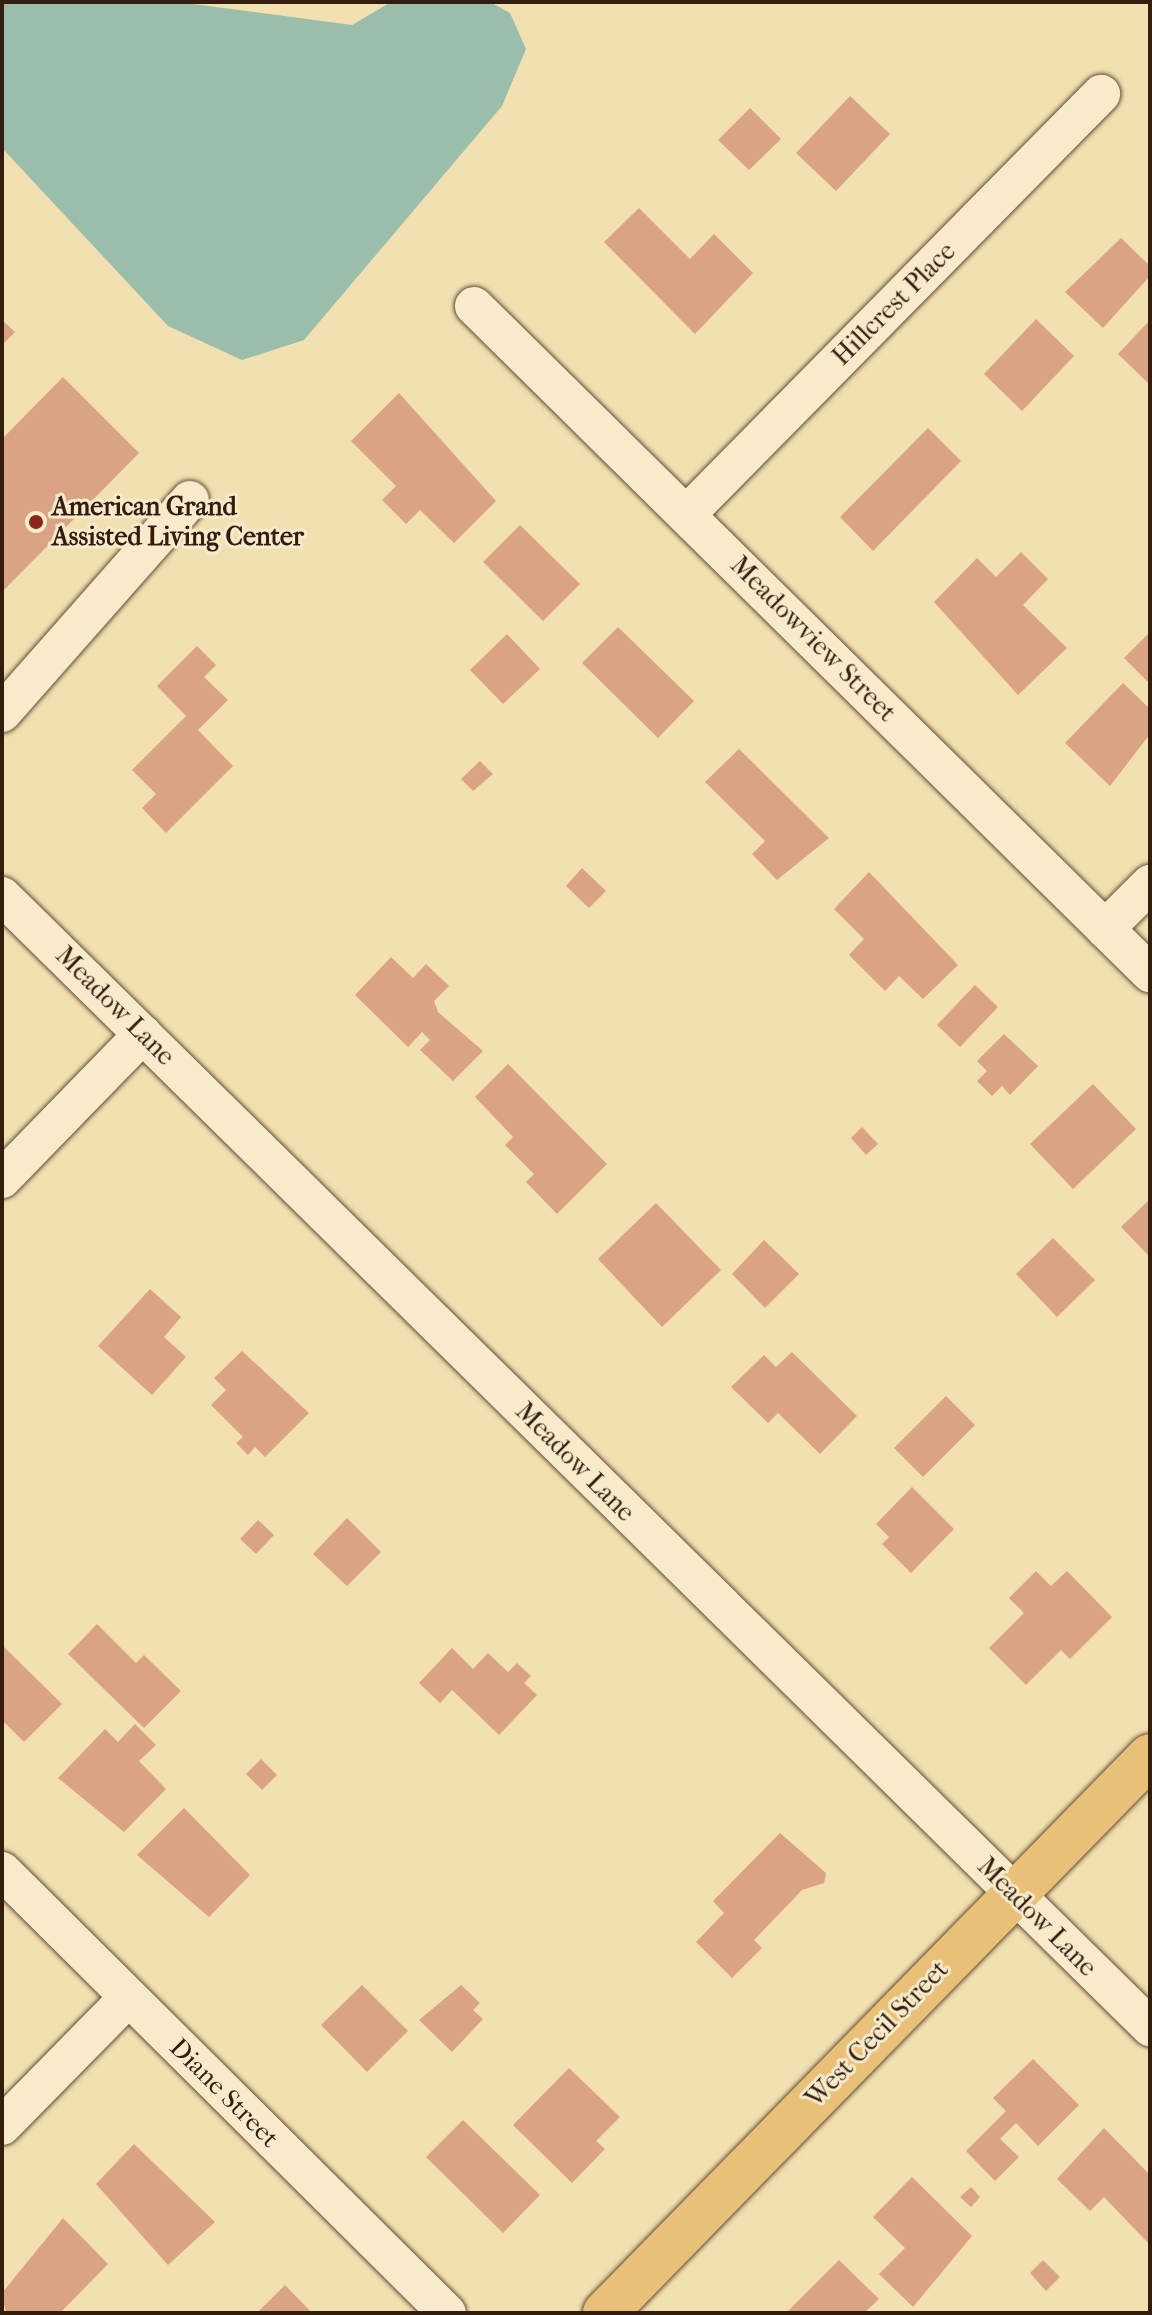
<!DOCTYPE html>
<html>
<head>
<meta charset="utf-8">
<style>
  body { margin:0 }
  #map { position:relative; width:1152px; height:2315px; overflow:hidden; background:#f2e0b0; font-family:"IM FELL French Canon",serif }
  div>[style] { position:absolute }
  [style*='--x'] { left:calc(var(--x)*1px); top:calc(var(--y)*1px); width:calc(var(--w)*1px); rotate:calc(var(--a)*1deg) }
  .water>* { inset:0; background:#9bbdab }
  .building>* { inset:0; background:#daa383 }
  .roads { filter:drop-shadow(0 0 2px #644d37) drop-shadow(0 0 2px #644d37) }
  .minor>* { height:38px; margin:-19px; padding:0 19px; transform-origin:19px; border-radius:19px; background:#f7ebcc }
  .major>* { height:44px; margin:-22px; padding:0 22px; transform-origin:22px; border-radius:22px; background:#e9c078 }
  .dots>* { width:22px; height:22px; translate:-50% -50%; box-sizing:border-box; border:4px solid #f7ebcc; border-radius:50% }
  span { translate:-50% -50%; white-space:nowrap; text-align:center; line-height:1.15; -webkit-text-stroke:6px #f7ebcc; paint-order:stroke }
  .street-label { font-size:26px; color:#341c0f }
  .poi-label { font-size:26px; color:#341c0f; font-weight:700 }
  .left { translate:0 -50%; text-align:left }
  .frame { position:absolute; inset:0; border:4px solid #341c0f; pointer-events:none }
</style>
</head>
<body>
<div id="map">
  <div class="water">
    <div style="clip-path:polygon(2px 2px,178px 2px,352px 25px,391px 2px,490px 2px,510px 13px,526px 49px,502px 106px,304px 340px,242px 360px,168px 326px,2px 148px)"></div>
  </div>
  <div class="building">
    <div style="clip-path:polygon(850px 96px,890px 134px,836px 191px,796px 153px)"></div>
    <div style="clip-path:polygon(750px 108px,781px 139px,749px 170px,718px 140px)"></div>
    <div style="clip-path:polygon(639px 208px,690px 259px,714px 234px,753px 273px,695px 334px,604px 242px)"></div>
    <div style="clip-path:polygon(1121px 238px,1150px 266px,1150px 276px,1103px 328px,1065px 292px)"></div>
    <div style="clip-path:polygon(1036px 319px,1074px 356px,1022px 411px,984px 374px)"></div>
    <div style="clip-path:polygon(2px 320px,15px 332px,2px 345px)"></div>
    <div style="clip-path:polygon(1150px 320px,1150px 385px,1118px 354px)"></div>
    <div style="clip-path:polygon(63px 377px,139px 453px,2px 592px,2px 439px)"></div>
    <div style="clip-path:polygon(399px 393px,496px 501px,454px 543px,420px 510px,406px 524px,382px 500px,396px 486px,351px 441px)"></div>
    <div style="clip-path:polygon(928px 428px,961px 461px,873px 551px,840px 517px)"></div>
    <div style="clip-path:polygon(520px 525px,580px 584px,543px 621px,483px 562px)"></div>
    <div style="clip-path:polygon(1021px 552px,1048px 579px,1023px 605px,1067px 648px,1018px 695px,934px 602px,977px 558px,996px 577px)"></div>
    <div style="clip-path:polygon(618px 627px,694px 701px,658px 738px,582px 663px)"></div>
    <div style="clip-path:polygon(1150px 632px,1150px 684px,1124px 658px)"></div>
    <div style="clip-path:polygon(507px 634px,540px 669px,503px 704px,470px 670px)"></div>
    <div style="clip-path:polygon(197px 646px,216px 665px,204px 677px,228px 700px,198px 730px,233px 766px,166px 833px,142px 808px,156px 794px,132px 770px,186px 716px,157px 686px)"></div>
    <div style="clip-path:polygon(1123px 683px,1150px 709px,1150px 734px,1110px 786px,1065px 743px)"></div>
    <div style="clip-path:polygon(739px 749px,829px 838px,777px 880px,752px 854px,765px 841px,705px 782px)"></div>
    <div style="clip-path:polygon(480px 761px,493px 774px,473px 791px,461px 779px)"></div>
    <div style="clip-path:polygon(582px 868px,606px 891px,589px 908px,566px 886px)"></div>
    <div style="clip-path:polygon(869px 872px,958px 965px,923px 999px,899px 976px,885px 991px,849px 955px,864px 939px,834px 909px)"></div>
    <div style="clip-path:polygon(391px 957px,413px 978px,426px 964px,449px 986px,434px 1001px,438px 1012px,483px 1051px,453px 1081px,420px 1050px,430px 1040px,422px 1032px,408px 1047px,355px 995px)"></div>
    <div style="clip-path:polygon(975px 985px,998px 1007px,960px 1047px,937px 1025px)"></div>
    <div style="clip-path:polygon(1004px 1034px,1038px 1066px,1010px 1095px,1002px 1086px,992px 1096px,977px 1081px,987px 1071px,977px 1061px)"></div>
    <div style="clip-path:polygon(508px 1064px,607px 1164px,557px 1214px,526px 1182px,534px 1174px,505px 1145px,513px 1137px,475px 1097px)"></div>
    <div style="clip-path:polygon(1093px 1084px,1136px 1129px,1073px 1189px,1030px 1144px)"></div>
    <div style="clip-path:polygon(862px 1127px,878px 1144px,866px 1155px,851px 1138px)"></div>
    <div style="clip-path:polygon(1150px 1199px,1150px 1257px,1121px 1227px)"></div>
    <div style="clip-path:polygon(656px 1203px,721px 1270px,662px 1327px,598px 1259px)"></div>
    <div style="clip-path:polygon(1053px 1238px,1095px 1280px,1057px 1317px,1016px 1274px)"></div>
    <div style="clip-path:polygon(764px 1240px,799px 1274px,765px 1308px,732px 1274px)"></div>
    <div style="clip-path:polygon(150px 1289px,181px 1317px,164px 1337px,186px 1357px,152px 1395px,98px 1346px)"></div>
    <div style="clip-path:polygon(242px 1351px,309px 1413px,265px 1457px,255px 1447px,248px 1455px,236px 1443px,243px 1437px,211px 1405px,226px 1390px,214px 1378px)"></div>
    <div style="clip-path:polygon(792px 1352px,857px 1416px,820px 1454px,778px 1413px,768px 1423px,731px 1387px,764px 1355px,776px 1367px)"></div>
    <div style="clip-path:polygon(946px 1396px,975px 1425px,923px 1477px,894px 1448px)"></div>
    <div style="clip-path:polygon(912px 1487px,954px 1529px,911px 1573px,882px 1544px,889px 1537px,876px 1524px)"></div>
    <div style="clip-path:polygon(347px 1518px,381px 1552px,347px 1586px,313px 1554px)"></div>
    <div style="clip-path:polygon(258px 1520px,274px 1535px,256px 1554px,240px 1539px)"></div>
    <div style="clip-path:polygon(1036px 1571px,1051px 1586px,1067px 1571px,1112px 1617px,1070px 1659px,1061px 1650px,1026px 1685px,989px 1648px,1024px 1613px,1009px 1598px)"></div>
    <div style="clip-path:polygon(97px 1624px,136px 1663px,144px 1655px,181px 1691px,144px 1728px,68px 1654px)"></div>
    <div style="clip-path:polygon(2px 1645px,62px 1704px,24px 1742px,2px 1720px)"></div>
    <div style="clip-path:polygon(452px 1648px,473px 1669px,488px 1653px,508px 1672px,517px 1663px,531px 1676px,524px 1683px,537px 1695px,499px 1735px,452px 1690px,440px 1703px,419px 1683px)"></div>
    <div style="clip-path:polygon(135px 1724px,156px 1745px,139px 1761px,166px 1789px,124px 1832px,58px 1778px,105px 1729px,118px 1742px)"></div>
    <div style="clip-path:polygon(261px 1759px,277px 1775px,262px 1790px,246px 1774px)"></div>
    <div style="clip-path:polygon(184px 1808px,250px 1875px,209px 1917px,137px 1855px)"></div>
    <div style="clip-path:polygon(780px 1833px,826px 1873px,824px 1883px,802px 1890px,754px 1940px,762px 1948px,732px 1978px,696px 1942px,724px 1913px,713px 1901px)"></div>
    <div style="clip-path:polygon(362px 1985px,408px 2031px,367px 2072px,321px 2025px)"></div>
    <div style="clip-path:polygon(461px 1985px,480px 2003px,473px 2010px,483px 2019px,452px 2052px,419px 2020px)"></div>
    <div style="clip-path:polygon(1033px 2059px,1079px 2105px,1038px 2146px,1016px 2123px,1000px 2139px,1019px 2157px,995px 2181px,966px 2151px,1006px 2111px,993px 2098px)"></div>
    <div style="clip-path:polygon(569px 2068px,620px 2117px,596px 2141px,605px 2149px,572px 2183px,513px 2125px)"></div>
    <div style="clip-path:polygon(463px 2120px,540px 2195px,503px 2233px,426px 2157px)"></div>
    <div style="clip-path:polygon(1104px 2128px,1150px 2175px,1150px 2245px,1104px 2197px,1090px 2211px,1057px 2179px)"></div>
    <div style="clip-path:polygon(134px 2144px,215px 2222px,168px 2265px,96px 2184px)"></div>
    <div style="clip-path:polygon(912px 2177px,972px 2236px,913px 2307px,879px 2274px,905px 2248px,873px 2217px)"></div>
    <div style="clip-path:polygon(971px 2187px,980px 2197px,971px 2207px,960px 2197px)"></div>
    <div style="clip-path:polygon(63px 2218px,108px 2264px,60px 2313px,6px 2313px,2px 2293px)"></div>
    <div style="clip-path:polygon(839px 2260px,879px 2299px,864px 2313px,786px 2313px)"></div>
    <div style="clip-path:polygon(1043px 2260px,1060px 2277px,1046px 2291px,1030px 2273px)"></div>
    <div style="clip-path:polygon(285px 2285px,312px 2313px,257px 2313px)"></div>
  </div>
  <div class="roads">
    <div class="minor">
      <div style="--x:474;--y:306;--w:950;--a:44.62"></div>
      <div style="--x:687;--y:514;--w:590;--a:-45.41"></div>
      <div style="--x:2;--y:713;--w:284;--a:-48.6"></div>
      <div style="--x:2;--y:896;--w:1612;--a:44.57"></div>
      <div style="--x:1105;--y:929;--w:64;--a:-45"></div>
      <div style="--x:2;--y:1179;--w:202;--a:-45.8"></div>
      <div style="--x:2;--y:1871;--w:627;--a:44.81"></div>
      <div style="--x:2;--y:2126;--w:180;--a:-45.5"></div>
    </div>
    <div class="major">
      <div style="--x:605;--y:2313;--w:779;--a:-45.62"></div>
    </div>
  </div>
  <div class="dots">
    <div style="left:36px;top:522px;background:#8f2418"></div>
  </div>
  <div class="street-label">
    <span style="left:894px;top:304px;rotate:-45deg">Hillcrest Place</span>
    <span style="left:813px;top:639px;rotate:45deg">Meadowview Street</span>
    <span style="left:115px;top:1006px;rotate:45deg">Meadow Lane</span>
    <span style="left:575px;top:1462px;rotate:45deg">Meadow Lane</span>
    <span style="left:1037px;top:1917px;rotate:45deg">Meadow Lane</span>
    <span style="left:877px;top:2034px;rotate:-46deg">West Cecil Street</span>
    <span style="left:224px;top:2093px;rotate:45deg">Diane Street</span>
  </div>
  <div class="poi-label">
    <span class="left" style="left:52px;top:522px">American Grand<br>Assisted Living Center</span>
  </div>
  <div class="frame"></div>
</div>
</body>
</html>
